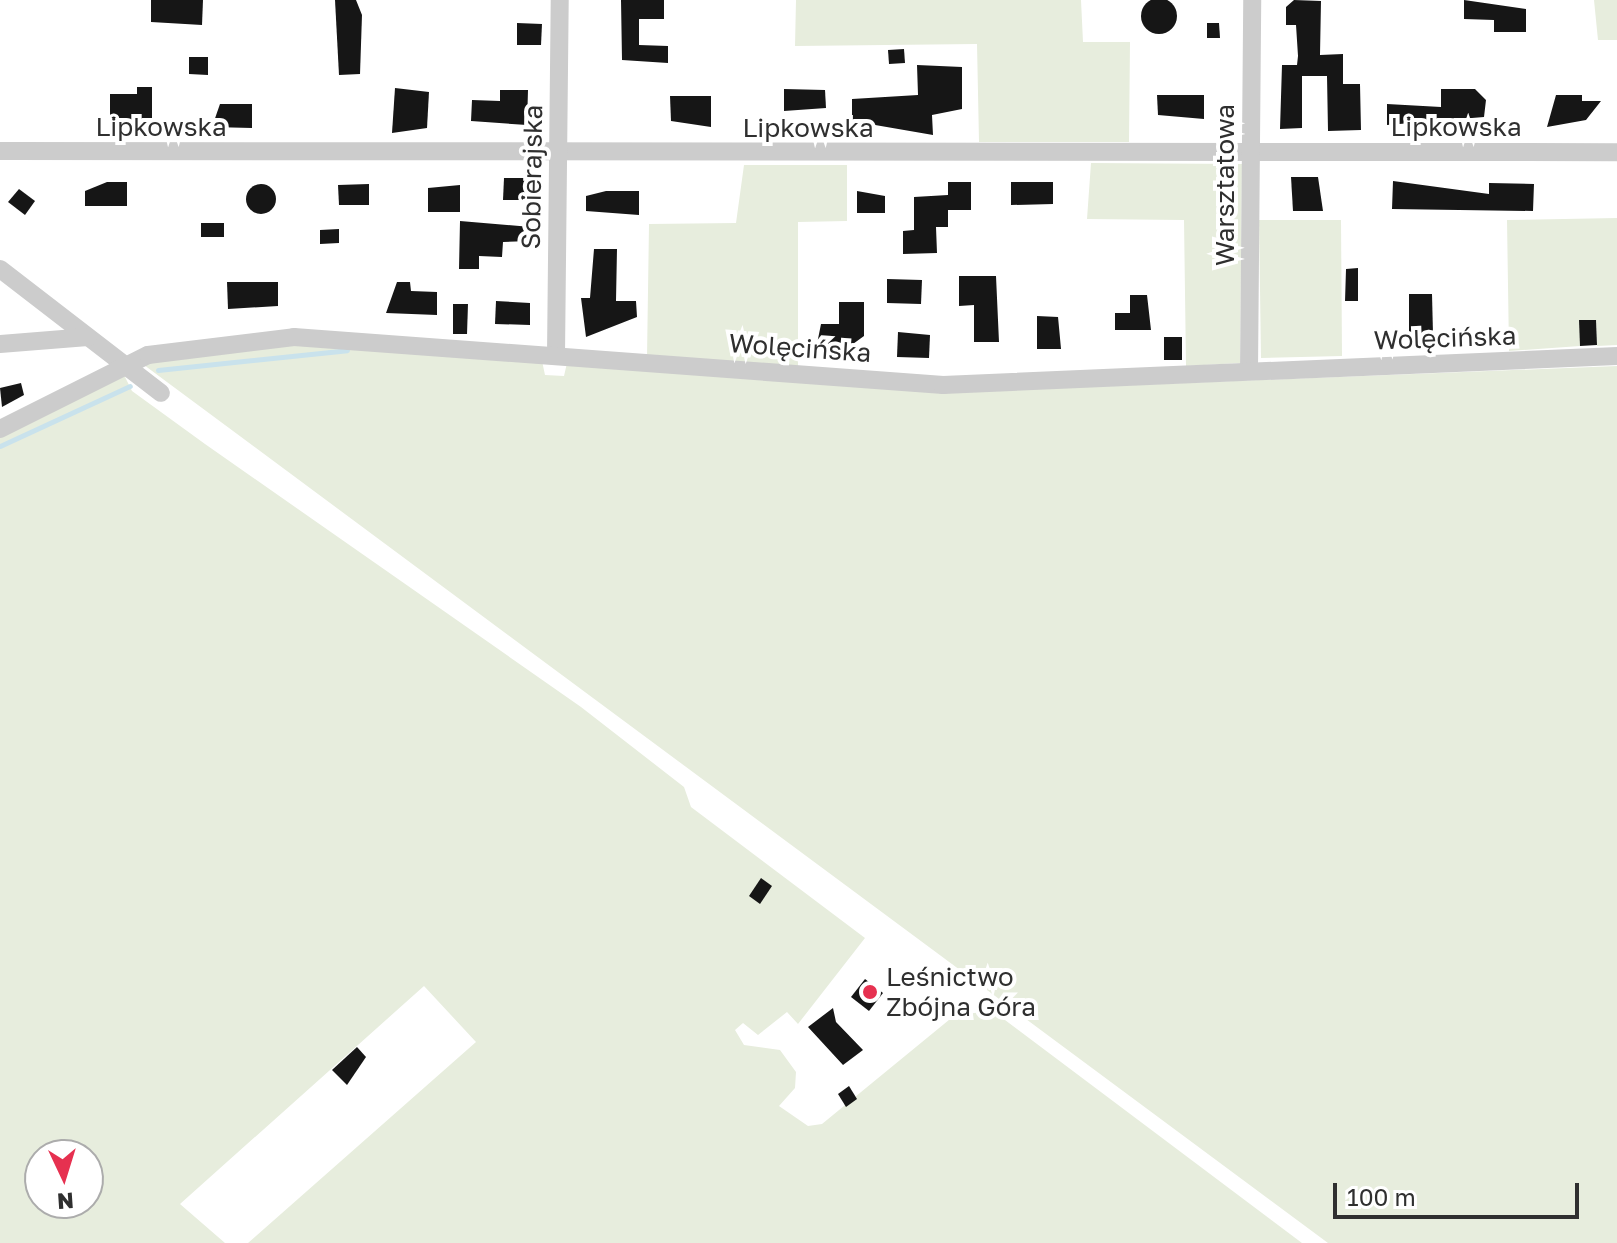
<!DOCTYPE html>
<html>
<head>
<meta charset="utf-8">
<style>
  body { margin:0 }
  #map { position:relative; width:1617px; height:1243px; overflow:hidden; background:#fff; font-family:"Golos Text",sans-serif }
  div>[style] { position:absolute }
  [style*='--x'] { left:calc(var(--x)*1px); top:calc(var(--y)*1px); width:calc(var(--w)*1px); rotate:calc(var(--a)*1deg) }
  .green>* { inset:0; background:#e7eddd }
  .stream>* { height:5px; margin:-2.5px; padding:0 2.5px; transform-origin:2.5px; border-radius:2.5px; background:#c9e2ec }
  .building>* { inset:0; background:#161616 }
  .round { border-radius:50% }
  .minor>* { height:18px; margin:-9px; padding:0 9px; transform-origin:9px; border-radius:9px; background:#ccc }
  .dots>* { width:22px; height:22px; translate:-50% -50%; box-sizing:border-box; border:4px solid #fff; border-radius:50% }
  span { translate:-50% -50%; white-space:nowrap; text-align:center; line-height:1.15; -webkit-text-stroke:8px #fff; paint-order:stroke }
  .street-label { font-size:26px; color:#2f2f2f }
  .poi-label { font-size:26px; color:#2f2f2f }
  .left { translate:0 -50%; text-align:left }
  .north { position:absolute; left:24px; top:1139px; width:80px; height:80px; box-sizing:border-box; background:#fff; border:2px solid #acacac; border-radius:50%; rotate:176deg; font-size:22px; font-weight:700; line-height:32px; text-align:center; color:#2f2f2f }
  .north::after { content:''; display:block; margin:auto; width:28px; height:36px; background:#e63150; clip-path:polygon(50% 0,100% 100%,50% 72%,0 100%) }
  .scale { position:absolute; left:1333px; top:1183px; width:246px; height:36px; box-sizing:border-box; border:4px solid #2f2f2f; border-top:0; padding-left:10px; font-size:24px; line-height:28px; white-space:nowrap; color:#2f2f2f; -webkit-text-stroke:6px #fff; paint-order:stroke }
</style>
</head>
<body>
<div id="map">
  <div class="green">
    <div style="clip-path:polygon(796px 0,1081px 0,1083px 42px,1130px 42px,1129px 142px,979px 142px,977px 44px,795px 46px)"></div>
    <div style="clip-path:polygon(1594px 0,1617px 0,1617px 40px,1598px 40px)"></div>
    <div style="clip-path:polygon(1091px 163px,1242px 164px,1240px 363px,1186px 366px,1184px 220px,1087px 219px)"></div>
    <div style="clip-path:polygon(744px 165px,847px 165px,847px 221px,798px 222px,798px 366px,647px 357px,649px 224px,736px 223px)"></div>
    <div style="clip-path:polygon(1617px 218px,1617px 345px,1597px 346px,1596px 320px,1580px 320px,1580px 346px,1509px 351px,1507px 220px)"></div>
    <div style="clip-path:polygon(1259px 220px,1341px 220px,1342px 356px,1261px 358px)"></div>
    <div style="clip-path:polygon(340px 341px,542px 361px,545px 375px,564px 376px,567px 363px,957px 392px,1617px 366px,1617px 1243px,1328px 1243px,144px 365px,167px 354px)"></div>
    <div style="clip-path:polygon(evenodd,124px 375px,132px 391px,205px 444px,581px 707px,684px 787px,691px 807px,865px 938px,798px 1024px,787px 1012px,758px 1035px,743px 1023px,735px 1030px,744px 1045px,780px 1050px,796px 1072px,795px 1088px,779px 1106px,808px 1126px,822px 1124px,955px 1015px,993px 1011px,1302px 1243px,248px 1243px,476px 1042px,424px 986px,180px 1204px,225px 1243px,0 1243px,0 434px,124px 375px,40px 1155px,88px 1155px,88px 1203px,40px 1203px,40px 1155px)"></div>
  </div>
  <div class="stream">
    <div style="--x:158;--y:370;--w:190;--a:-6"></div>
    <div style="--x:0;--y:446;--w:143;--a:-24.8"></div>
  </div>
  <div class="building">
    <div class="round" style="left:1141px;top:-2px;width:36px;height:36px"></div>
    <div style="clip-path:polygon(151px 0,203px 0,202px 25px,151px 22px)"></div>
    <div style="clip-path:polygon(335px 0,356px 0,362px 15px,360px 74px,339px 75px)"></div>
    <div style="clip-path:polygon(621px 0,664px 0,664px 19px,639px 19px,639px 45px,668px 46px,668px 63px,622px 60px)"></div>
    <div style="clip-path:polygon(1294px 0,1321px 1px,1320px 55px,1343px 54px,1343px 84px,1360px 84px,1361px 130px,1328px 131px,1327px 76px,1302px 76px,1302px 128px,1280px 129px,1282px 65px,1297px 65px,1298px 56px,1296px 25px,1286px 25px,1286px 7px)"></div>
    <div style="clip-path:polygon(1464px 0,1526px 9px,1526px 32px,1494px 32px,1494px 20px,1464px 19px)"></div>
    <div style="clip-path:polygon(517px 23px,542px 24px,541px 45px,517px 45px)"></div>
    <div style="clip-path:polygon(1207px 23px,1219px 23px,1220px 38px,1207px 38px)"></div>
    <div style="clip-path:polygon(904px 49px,905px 63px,889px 64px,888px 50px)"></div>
    <div style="clip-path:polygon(189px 57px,208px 57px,208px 75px,189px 74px)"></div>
    <div style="clip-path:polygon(917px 65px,962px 67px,962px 109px,932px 115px,933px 135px,852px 121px,852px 99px,918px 95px)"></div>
    <div style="clip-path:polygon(137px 87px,152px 87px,152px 121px,110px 121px,110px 94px,137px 94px)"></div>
    <div style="clip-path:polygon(395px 88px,429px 92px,427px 128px,392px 133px)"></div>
    <div style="clip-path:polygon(784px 89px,825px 90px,826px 108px,784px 111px)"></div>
    <div style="clip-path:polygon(1441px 89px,1475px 89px,1486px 100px,1484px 117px,1387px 125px,1387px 104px,1441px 107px)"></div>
    <div style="clip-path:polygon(500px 90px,528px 90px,527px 125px,471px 121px,472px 100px,500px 101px)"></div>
    <div style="clip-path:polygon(1157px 95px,1204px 95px,1204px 119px,1158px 115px)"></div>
    <div style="clip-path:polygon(1556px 95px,1582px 95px,1582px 101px,1601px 101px,1586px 120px,1547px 127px)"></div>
    <div style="clip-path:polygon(670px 96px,711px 96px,711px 127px,671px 121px)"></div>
    <div style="clip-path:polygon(220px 104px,252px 104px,252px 128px,212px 127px)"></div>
    <div style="clip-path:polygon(1291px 177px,1318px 177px,1323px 211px,1293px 211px)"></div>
    <div style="clip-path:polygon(504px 178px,528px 178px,527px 200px,503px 200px)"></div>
    <div style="clip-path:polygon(1393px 181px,1489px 194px,1489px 183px,1534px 184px,1533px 211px,1392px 209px)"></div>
    <div style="clip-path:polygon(107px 182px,127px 182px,127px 206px,85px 206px,85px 191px)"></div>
    <div style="clip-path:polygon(948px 182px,971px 182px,971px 210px,948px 210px,948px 227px,936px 227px,937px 253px,903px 254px,903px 231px,914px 230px,914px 197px,948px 195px)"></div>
    <div style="clip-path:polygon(1011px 182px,1053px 182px,1053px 204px,1011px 205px)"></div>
    <div style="clip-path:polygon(369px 184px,369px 205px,339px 205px,338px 185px)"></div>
    <div class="round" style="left:246px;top:184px;width:30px;height:30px"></div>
    <div style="clip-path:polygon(460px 185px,460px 212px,428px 212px,428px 188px)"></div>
    <div style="clip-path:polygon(19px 189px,35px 201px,25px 215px,8px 202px)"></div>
    <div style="clip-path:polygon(606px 191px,639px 191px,639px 215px,586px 211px,586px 196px)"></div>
    <div style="clip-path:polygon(857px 191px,885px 196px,885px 213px,857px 213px)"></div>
    <div style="clip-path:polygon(460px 221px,531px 227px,531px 241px,503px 242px,502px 257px,479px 256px,479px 269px,459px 269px)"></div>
    <div style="clip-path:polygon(201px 223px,224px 223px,224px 237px,201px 237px)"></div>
    <div style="clip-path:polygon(339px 229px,339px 243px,320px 244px,320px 230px)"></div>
    <div style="clip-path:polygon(594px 249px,617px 249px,616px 301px,636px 301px,637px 317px,586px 337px,581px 298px,590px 298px)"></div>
    <div style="clip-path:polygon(1358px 268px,1358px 301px,1345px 301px,1346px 269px)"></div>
    <div style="clip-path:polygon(959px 276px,996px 276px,999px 342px,974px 342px,974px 305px,959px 306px)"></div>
    <div style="clip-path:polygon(887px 279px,922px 280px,921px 304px,887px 303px)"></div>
    <div style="clip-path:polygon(227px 282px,278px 282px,278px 306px,228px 309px)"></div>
    <div style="clip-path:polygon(397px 282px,410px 282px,411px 291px,437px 292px,437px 315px,386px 313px)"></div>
    <div style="clip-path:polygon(1409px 294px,1432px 294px,1433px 334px,1409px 335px)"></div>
    <div style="clip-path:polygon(1130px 295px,1147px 295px,1151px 330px,1115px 330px,1115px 313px,1130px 313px)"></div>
    <div style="clip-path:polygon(496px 301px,530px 303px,530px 325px,495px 324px)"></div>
    <div style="clip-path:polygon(839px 302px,864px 302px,864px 336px,846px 349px,816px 349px,821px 324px,839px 324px)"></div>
    <div style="clip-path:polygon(453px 304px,468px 304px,467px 334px,453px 334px)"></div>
    <div style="clip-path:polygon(1037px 316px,1058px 317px,1061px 349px,1037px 349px)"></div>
    <div style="clip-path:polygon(1579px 320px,1596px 320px,1597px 345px,1580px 346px)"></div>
    <div style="clip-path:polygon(898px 332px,930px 335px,929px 358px,897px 357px)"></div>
    <div style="clip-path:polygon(1164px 337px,1182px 337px,1182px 360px,1164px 360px)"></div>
    <div style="clip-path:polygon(21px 383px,24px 395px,2px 407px,0 388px)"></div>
    <div style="clip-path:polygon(761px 878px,772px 886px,760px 904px,749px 896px)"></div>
    <div style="clip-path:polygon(865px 979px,883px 993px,869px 1011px,851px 997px)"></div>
    <div style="clip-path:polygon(833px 1008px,836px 1022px,863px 1050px,843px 1065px,808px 1027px)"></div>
    <div style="clip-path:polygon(357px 1047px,366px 1057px,347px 1085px,332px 1070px)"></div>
    <div style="clip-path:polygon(849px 1086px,857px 1099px,846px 1107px,838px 1094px)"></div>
  </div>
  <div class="minor">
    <div style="--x:0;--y:151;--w:1617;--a:0.04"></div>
    <div style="--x:0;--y:269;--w:203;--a:37.6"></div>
    <div style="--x:0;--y:344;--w:88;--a:-4.5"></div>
    <div style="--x:556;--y:355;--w:355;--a:-89.4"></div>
    <div style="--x:1249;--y:371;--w:371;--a:-89.5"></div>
    <div style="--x:0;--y:429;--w:165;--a:-26.6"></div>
    <div style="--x:148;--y:355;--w:147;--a:-7"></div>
    <div style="--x:294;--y:337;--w:651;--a:4.23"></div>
    <div style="--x:943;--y:385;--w:675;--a:-2.46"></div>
  </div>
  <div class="dots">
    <div style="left:870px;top:992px;background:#e63150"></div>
  </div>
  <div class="street-label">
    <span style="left:161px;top:127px">Lipkowska</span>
    <span style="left:1456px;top:127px">Lipkowska</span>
    <span style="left:808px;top:128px">Lipkowska</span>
    <span style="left:532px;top:177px;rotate:-89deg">Sobierajska</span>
    <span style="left:1225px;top:185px;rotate:-90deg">Warsztatowa</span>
    <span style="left:1445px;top:338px;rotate:-2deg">Wolęcińska</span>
    <span style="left:800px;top:348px;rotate:4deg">Wolęcińska</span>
  </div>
  <div class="poi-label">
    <span class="left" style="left:886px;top:992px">Leśnictwo<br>Zbójna Góra</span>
  </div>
  <div class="north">N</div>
  <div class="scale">100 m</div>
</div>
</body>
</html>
